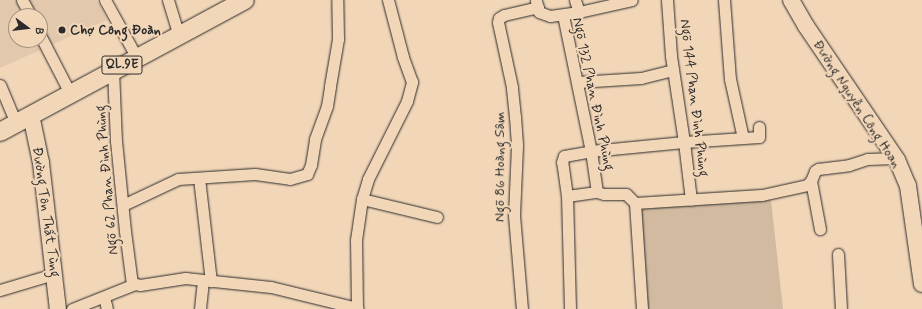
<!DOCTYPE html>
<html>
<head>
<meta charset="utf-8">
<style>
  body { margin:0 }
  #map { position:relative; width:922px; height:309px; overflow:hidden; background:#f2d6b8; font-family:Mynerve,sans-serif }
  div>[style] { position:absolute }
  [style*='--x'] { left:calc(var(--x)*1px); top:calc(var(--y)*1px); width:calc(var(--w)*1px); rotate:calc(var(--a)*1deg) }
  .built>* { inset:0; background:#e2c8ac }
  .green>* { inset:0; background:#d1baa0 }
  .roads { filter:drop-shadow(0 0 1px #2b2b2b) drop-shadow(0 0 1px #2b2b2b) }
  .street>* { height:11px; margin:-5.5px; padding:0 5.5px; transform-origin:5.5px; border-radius:5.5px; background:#f2d6b8 }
  .secondary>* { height:16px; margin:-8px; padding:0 8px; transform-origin:8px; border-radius:8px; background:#f2d6b8 }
  .primary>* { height:18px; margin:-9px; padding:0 9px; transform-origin:9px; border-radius:9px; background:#f2d6b8 }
  .dots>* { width:11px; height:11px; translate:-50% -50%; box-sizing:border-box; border:2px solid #f2d6b8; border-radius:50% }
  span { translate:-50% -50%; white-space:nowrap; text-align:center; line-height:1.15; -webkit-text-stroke:4px #f2d6b8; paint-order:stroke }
  .shield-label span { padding:1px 3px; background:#f2d6b8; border:1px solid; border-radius:3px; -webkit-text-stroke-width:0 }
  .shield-label { font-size:13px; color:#2b2b2b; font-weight:700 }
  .poi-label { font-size:14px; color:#2b2b2b; font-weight:700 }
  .left { translate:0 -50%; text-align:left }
  .street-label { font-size:14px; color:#2b2b2b }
  .north { position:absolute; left:8px; top:8px; width:40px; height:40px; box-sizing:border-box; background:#f2d6b8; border:1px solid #a29280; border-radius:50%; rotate:105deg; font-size:11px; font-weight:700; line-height:16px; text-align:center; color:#2b2b2b }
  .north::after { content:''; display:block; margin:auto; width:14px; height:18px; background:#2b2b2b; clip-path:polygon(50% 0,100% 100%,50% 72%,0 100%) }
</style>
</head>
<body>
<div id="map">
  <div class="built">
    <div style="clip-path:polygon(evenodd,0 0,97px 0,107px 20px,0 68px,0 0,16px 16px,40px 16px,40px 40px,16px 40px,16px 16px)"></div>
  </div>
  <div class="green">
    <div style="clip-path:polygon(771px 200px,783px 309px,648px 309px,640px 208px)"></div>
  </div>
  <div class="roads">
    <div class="street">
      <div style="--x:22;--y:0;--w:18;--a:61"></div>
      <div style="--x:105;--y:0;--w:66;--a:61.1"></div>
      <div style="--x:168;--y:0;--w:37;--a:73"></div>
      <div style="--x:575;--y:0;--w:13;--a:72"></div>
      <div style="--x:667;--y:0;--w:56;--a:85.9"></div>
      <div style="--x:671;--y:56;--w:87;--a:81.4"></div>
      <div style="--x:684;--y:142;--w:58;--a:83.1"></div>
      <div style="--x:724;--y:0;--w:79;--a:85.7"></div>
      <div style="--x:730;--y:79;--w:60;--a:77.6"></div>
      <div style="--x:536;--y:1;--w:11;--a:75"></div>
      <div style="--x:539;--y:12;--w:12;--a:20"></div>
      <div style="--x:550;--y:16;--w:29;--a:-8"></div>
      <div style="--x:579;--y:12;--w:54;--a:-12.8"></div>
      <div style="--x:563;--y:15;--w:139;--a:78.4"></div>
      <div style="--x:591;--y:151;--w:41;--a:81.7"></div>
      <div style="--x:40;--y:35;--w:65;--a:62.7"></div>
      <div style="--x:113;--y:70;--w:71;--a:87.6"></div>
      <div style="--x:116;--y:141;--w:90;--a:84.3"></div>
      <div style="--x:125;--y:231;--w:53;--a:82.5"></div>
      <div style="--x:132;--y:284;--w:3;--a:0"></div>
      <div style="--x:578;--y:82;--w:63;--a:-3.6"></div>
      <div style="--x:641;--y:78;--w:33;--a:-14"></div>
      <div style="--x:0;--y:85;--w:41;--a:67.2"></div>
      <div style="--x:199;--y:178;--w:104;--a:83.4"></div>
      <div style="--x:811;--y:181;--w:49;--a:79.4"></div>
      <div style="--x:567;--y:196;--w:34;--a:-98"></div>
      <div style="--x:562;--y:162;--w:6;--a:-72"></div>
      <div style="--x:564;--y:156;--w:27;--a:-10"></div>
      <div style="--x:591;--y:151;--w:93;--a:-5.5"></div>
      <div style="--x:684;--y:142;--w:75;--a:-3.8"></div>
      <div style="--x:759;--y:137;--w:10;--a:-90"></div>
      <div style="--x:362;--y:199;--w:77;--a:13.5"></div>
      <div style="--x:635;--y:203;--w:127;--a:-3.6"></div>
      <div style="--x:762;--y:195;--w:46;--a:-12.5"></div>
      <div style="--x:807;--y:185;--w:6;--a:-45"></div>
      <div style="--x:811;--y:181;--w:11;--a:-68"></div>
      <div style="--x:815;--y:171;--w:4;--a:-34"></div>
      <div style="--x:818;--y:169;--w:31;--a:-7"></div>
      <div style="--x:849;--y:165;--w:19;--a:-18"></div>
      <div style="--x:867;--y:159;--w:28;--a:-2"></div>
      <div style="--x:123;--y:205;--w:61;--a:-25.3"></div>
      <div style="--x:178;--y:179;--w:77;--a:-3.7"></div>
      <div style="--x:255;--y:174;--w:35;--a:8"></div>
      <div style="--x:290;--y:179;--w:18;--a:-16"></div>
      <div style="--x:307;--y:174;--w:10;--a:-66"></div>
      <div style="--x:311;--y:165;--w:26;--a:-81"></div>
      <div style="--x:315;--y:139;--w:35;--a:-70"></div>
      <div style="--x:327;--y:106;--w:20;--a:-81"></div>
      <div style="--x:330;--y:86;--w:48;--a:-80.3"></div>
      <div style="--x:338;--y:39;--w:39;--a:-91"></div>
      <div style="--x:838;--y:254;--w:55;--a:86.9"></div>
      <div style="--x:0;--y:290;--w:56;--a:-16.5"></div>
      <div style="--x:104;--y:297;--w:12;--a:76"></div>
      <div style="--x:72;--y:309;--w:68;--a:-21.6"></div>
      <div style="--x:135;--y:284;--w:5;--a:11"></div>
      <div style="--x:140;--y:285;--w:46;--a:-8.8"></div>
      <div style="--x:185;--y:278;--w:86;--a:6"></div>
      <div style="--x:271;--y:287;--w:89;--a:13.7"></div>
      <div style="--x:200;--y:309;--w:28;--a:-84"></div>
      <div style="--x:357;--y:309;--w:69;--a:-90.8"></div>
      <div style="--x:356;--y:240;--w:41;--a:-81.7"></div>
      <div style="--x:362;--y:199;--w:21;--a:-73"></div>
      <div style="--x:368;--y:179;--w:87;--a:-63.4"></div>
      <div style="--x:407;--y:101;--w:20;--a:-75"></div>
      <div style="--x:412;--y:82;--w:27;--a:-110"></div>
      <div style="--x:403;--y:57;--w:59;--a:-104.7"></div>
      <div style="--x:522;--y:309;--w:94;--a:-94.9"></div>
      <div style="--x:514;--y:215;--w:70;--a:-87.5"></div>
      <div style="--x:517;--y:145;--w:28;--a:-94"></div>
      <div style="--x:515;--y:117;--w:30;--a:-96"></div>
      <div style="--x:512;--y:87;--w:66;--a:-102.2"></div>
      <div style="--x:498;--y:22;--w:4;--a:-76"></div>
      <div style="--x:499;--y:18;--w:6;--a:-31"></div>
      <div style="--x:504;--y:15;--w:35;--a:-13"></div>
      <div style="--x:570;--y:309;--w:113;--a:-91.5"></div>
      <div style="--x:567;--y:196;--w:30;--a:-8"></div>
      <div style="--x:597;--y:192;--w:7;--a:16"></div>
      <div style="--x:604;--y:194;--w:22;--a:0"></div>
      <div style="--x:626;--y:194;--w:13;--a:45"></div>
      <div style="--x:635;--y:203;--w:106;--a:86.2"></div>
    </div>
    <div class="secondary">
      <div style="--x:791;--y:0;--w:30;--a:60"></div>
      <div style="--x:806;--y:26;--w:162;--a:55.8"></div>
      <div style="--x:897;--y:160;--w:28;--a:67"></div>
      <div style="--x:908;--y:186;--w:99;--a:81.9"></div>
      <div style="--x:31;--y:115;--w:49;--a:78.2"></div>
      <div style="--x:41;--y:163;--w:147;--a:83.4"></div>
    </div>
    <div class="primary">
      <div style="--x:0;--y:132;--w:278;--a:-28.3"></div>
    </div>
  </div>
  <div class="dots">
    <div style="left:62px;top:30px;background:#2b2b2b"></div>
  </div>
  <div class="shield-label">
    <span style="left:122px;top:65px">QL.9E</span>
  </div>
  <div class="poi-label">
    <span class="left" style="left:70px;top:30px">Chợ Công Đoàn</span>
  </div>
  <div class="street-label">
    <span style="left:593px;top:94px;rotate:78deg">Ngõ 132 Phan Đình Phùng</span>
    <span style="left:694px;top:98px;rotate:83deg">Ngõ 144 Phan Đình Phùng</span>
    <span style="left:857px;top:104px;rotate:57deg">Đường Nguyễn Công Hoan</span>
    <span style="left:500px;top:167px;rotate:-90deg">Ngõ 86 Hoàng Sâm</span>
    <span style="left:107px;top:180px;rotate:-95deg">Ngõ 62 Phan Đình Phùng</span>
    <span style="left:46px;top:212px;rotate:82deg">Đường Tôn Thất Tùng</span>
  </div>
  <div class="north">B</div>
</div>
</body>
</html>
